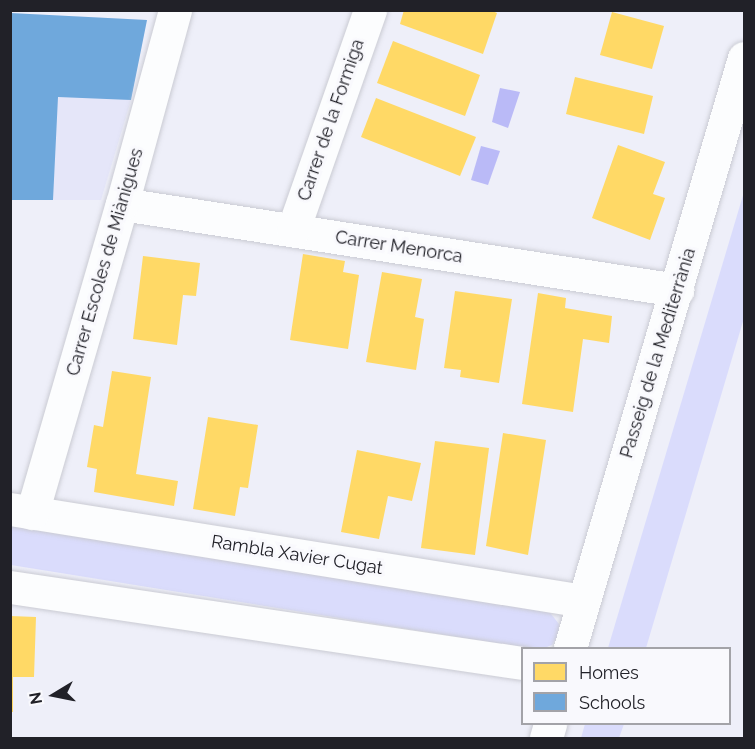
<!DOCTYPE html>
<html>
<head>
<meta charset="utf-8">
<style>
  body { margin:0 }
  #map { position:relative; width:755px; height:749px; overflow:hidden; background:#eeeff9; font-family:Raleway,sans-serif }
  div>[style] { position:absolute }
  [style*='--x'] { left:calc(var(--x)*1px); top:calc(var(--y)*1px); width:calc(var(--w)*1px); rotate:calc(var(--a)*1deg) }
  .built>* { inset:0; background:#e5e6f9 }
  .green>* { inset:0; background:#dadcfc }
  .water>* { inset:0; background:#babaf7 }
  .homes>* { inset:0; background:#ffd966 }
  .schools>* { inset:0; background:#6fa8dc }
  .roads { filter:drop-shadow(0 0 2px #cacbd3) drop-shadow(0 0 2px #cacbd3) }
  .minor>* { height:33px; margin:-16.5px; padding:0 16.5px; transform-origin:16.5px; border-radius:16.5px; background:#fcfdfe }
  span { translate:-50% -50%; white-space:nowrap; text-align:center; line-height:1.15; -webkit-text-stroke:6px #f9f9fd; paint-order:stroke }
  .street-label { font-size:18px; color:#212128 }
  .frame { position:absolute; inset:0; border:12px solid #212128; pointer-events:none }
  .legend { position:absolute; left:521px; top:647px; width:210px; height:78px; box-sizing:border-box; background:#f9f9fd; border:2px solid #a3a3a8; margin:0; padding:8px 10px; list-style:none; font-size:18px; color:#212128 }
  .legend li { display:flex; align-items:center; gap:12px; height:30px }
  .legend b { width:30px; border:2px solid #a3a3a8 }
  .north { position:absolute; left:24px; top:665px; width:60px; height:60px; -webkit-text-stroke:4px #f9f9fd; paint-order:stroke; rotate:260deg; font-size:16px; font-weight:700; line-height:24px; text-align:center; color:#212128 }
  .north::after { content:''; display:block; margin:auto; width:21px; height:27px; background:#212128; clip-path:polygon(50% 0,100% 100%,50% 72%,0 100%) }
</style>
</head>
<body>
<div id="map">
  <div class="built">
    <div style="clip-path:polygon(11px 13px,147px 20px,131px 100px,101px 200px,11px 200px)"></div>
  </div>
  <div class="green">
    <div style="clip-path:polygon(744px 192px,744px 318px,646px 648px,608px 648px)"></div>
    <div style="clip-path:polygon(10px 520px,544px 605px,559px 624px,559px 634px,552px 645px,544px 648px,526px 648px,11px 565px)"></div>
    <div style="clip-path:polygon(585px 724px,624px 724px,619px 738px,581px 738px)"></div>
  </div>
  <div class="water">
    <div style="clip-path:polygon(500px 88px,520px 92px,508px 128px,492px 122px)"></div>
    <div style="clip-path:polygon(481px 146px,500px 151px,488px 185px,471px 180px)"></div>
  </div>
  <div class="homes">
    <div style="clip-path:polygon(404px 10px,490px 10px,497px 13px,483px 54px,400px 24px)"></div>
    <div style="clip-path:polygon(612px 12px,664px 26px,652px 69px,600px 55px)"></div>
    <div style="clip-path:polygon(393px 41px,480px 75px,465px 116px,377px 83px)"></div>
    <div style="clip-path:polygon(575px 77px,653px 96px,644px 134px,566px 114px)"></div>
    <div style="clip-path:polygon(376px 98px,476px 137px,460px 176px,361px 137px)"></div>
    <div style="clip-path:polygon(618px 145px,665px 162px,653px 194px,665px 198px,650px 240px,592px 218px)"></div>
    <div style="clip-path:polygon(303px 254px,345px 261px,343px 272px,359px 275px,348px 349px,290px 340px)"></div>
    <div style="clip-path:polygon(143px 256px,200px 263px,196px 296px,183px 295px,177px 345px,133px 339px)"></div>
    <div style="clip-path:polygon(382px 272px,422px 279px,415px 317px,424px 319px,416px 370px,366px 362px)"></div>
    <div style="clip-path:polygon(455px 291px,512px 299px,499px 383px,460px 377px,461px 370px,444px 368px)"></div>
    <div style="clip-path:polygon(538px 293px,566px 298px,565px 308px,612px 316px,609px 343px,583px 339px,573px 412px,522px 404px)"></div>
    <div style="clip-path:polygon(112px 371px,151px 377px,136px 474px,178px 481px,174px 506px,94px 492px,97px 469px,87px 467px,94px 425px,103px 427px)"></div>
    <div style="clip-path:polygon(208px 417px,258px 425px,248px 488px,240px 487px,235px 516px,193px 509px)"></div>
    <div style="clip-path:polygon(503px 433px,546px 440px,528px 555px,486px 546px)"></div>
    <div style="clip-path:polygon(435px 441px,489px 448px,475px 555px,421px 548px)"></div>
    <div style="clip-path:polygon(357px 450px,421px 463px,412px 501px,388px 496px,379px 539px,341px 532px)"></div>
    <div style="clip-path:polygon(10px 616px,36px 617px,34px 677px,13px 677px,13px 712px,10px 712px)"></div>
  </div>
  <div class="schools">
    <div style="clip-path:polygon(10px 13px,147px 20px,131px 100px,58px 97px,53px 200px,10px 200px)"></div>
  </div>
  <div class="roads">
    <div class="minor">
      <div style="--x:122;--y:204;--w:562;--a:8.81"></div>
      <div style="--x:293;--y:230;--w:233;--a:-70.7"></div>
      <div style="--x:10;--y:509;--w:581;--a:9.11"></div>
      <div style="--x:32;--y:513;--w:322;--a:-73.8"></div>
      <div style="--x:122;--y:204;--w:201;--a:-74.7"></div>
      <div style="--x:10;--y:587;--w:518;--a:8.44"></div>
      <div style="--x:570;--y:648;--w:615;--a:-73.57"></div>
      <div style="--x:546;--y:738;--w:15;--a:-74"></div>
    </div>
  </div>
  <div class="street-label">
    <span style="left:331px;top:120px;rotate:-71deg">Carrer de la Formiga</span>
    <span style="left:399px;top:247px;rotate:9deg">Carrer Menorca</span>
    <span style="left:105px;top:262px;rotate:-74deg">Carrer Escoles de Miànigues</span>
    <span style="left:658px;top:353px;rotate:-73deg">Passeig de la Mediterrània</span>
    <span style="left:297px;top:555px;rotate:9deg">Rambla Xavier Cugat</span>
  </div>
  <div class="frame"></div>
  <ul class="legend">
  <li><b style="height:16px;background:#ffd966"></b>Homes</li>
  <li><b style="height:16px;background:#6fa8dc"></b>Schools</li>
  </ul>
  <div class="north">N</div>
</div>
</body>
</html>
